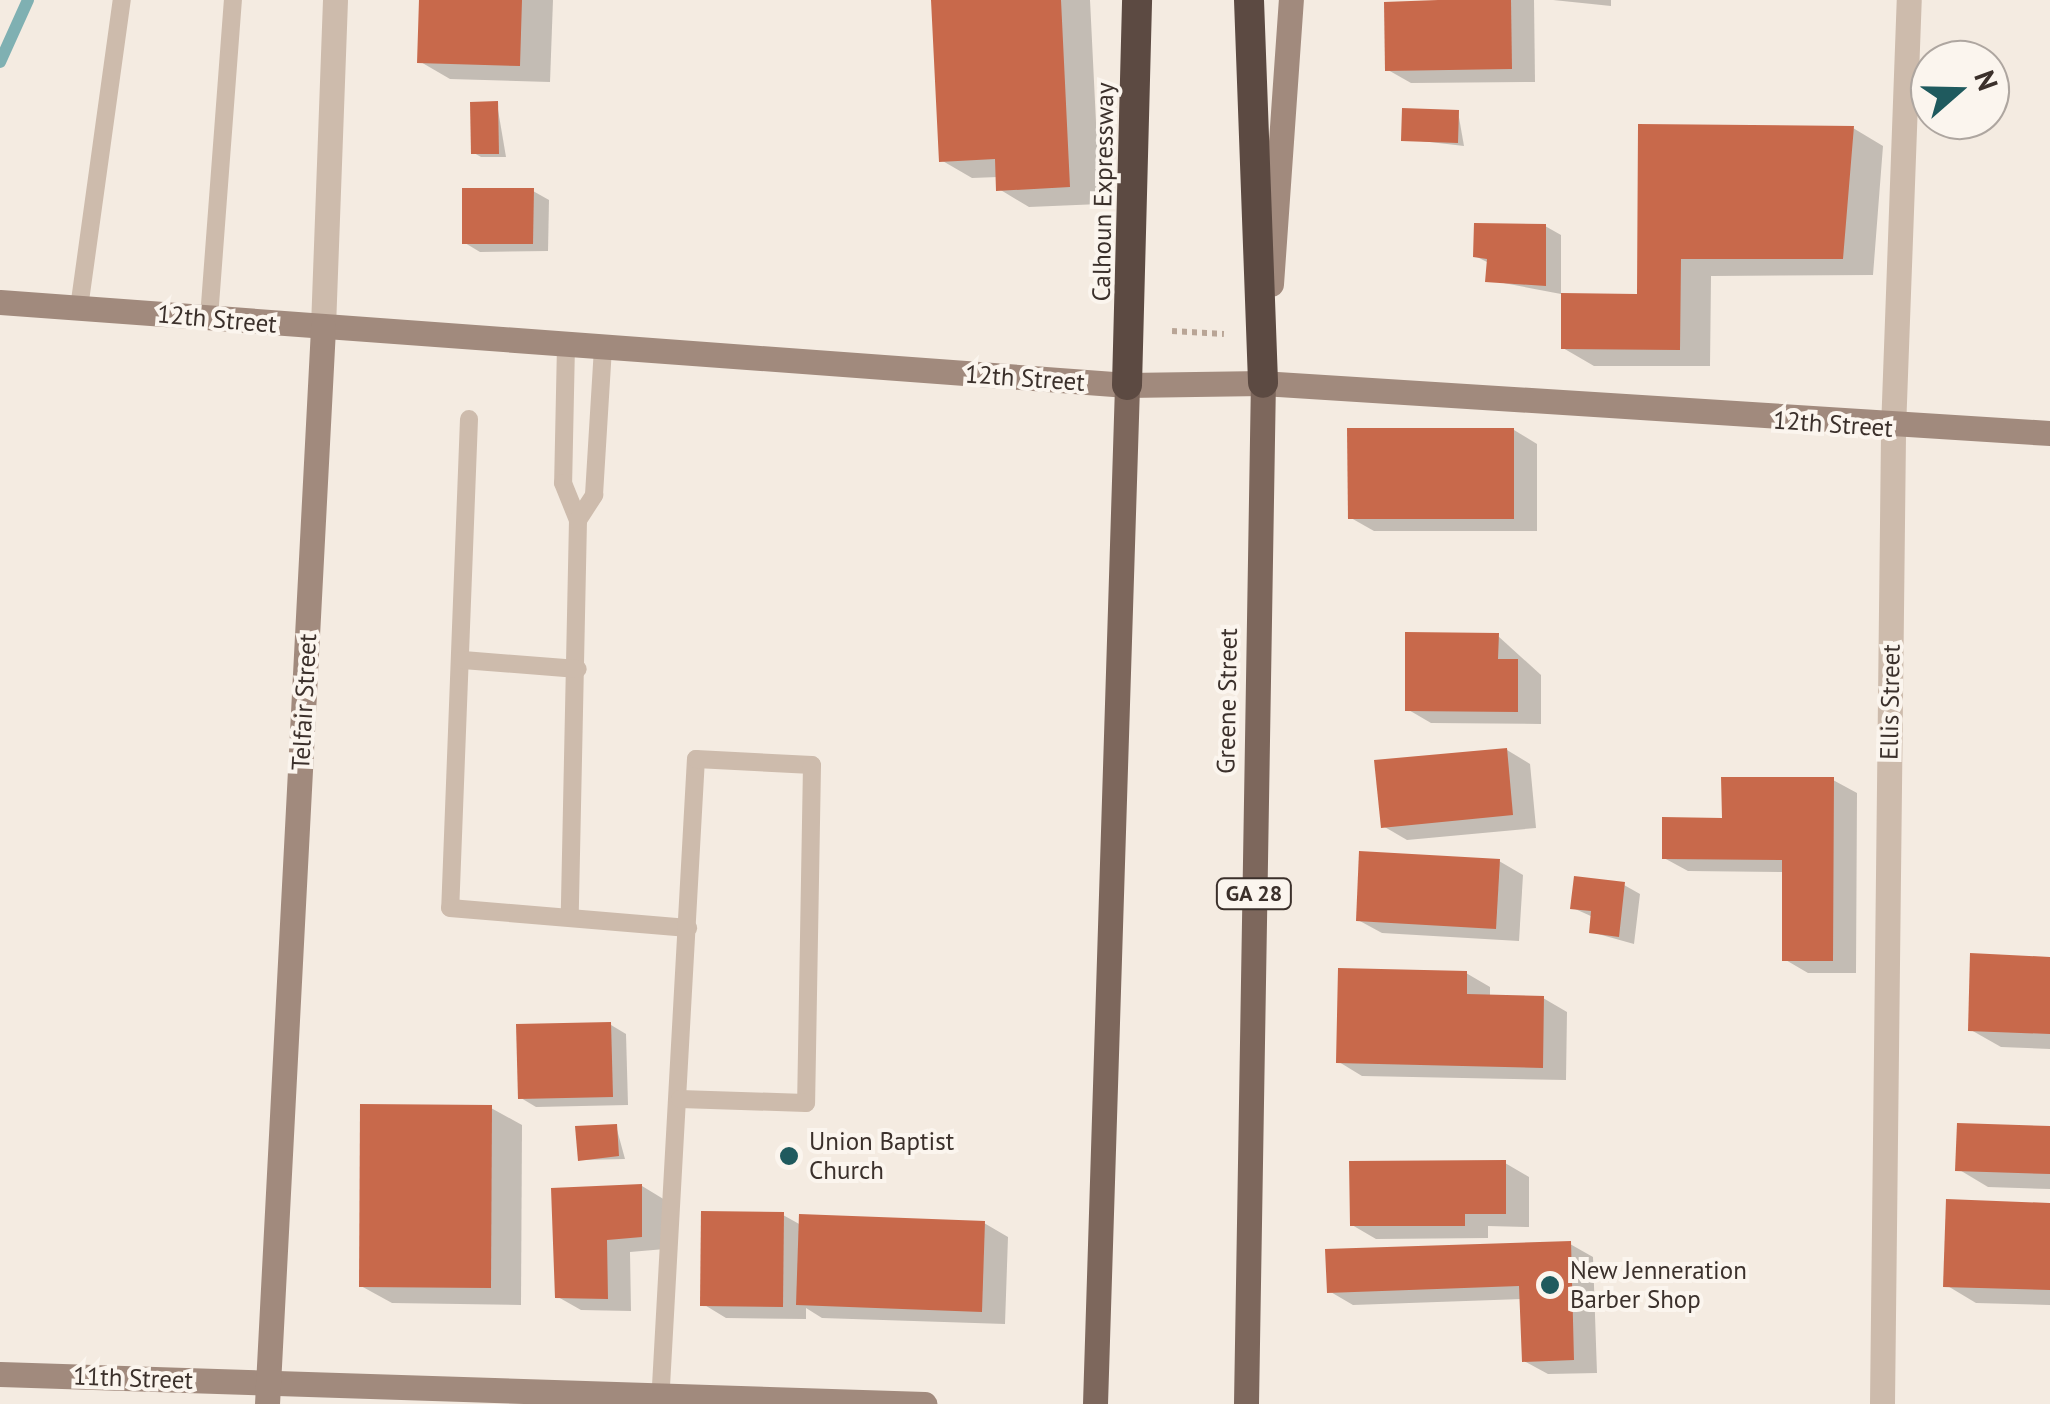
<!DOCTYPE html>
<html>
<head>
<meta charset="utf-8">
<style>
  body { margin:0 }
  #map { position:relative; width:2050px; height:1404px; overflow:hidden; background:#f4ebe1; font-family:"PT Sans",sans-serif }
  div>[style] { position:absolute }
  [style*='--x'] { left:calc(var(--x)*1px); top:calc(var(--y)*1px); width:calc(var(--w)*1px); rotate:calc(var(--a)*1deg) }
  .shadow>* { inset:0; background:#0003 }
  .stream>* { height:12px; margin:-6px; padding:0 6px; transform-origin:6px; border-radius:6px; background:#7fb0b2 }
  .building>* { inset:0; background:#c8694b }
  .path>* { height:6px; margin-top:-3px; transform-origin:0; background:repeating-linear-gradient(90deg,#b9a596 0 5px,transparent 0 10px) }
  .lane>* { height:18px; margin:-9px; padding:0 9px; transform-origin:9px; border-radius:9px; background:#cdbbac }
  .street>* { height:25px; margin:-12.5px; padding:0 12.5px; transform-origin:12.5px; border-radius:12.5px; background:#cdbbac }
  .secondary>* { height:25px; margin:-12.5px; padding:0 12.5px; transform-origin:12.5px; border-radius:12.5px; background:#a18a7d }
  .primary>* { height:25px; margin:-12.5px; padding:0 12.5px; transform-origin:12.5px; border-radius:12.5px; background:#7d675c }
  .highway>* { height:30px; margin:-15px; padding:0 15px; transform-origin:15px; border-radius:15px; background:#5c4a42 }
  .dots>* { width:28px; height:28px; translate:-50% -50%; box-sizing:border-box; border:5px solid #fbf5ee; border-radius:50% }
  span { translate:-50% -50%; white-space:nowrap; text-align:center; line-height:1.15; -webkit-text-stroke:8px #fbf5ee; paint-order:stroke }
  .shield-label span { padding:2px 8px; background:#fbf5ee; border:2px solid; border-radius:8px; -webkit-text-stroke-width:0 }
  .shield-label { font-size:22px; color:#3b302b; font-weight:700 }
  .street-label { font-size:25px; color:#3b302b }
  .poi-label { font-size:25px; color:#3b302b }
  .left { translate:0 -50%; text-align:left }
  .north { position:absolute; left:1910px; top:40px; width:100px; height:100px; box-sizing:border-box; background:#fbf5ee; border:2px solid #aea6a0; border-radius:50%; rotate:70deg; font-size:28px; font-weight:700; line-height:40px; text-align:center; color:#3b302b }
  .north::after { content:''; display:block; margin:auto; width:35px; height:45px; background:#1f5a5e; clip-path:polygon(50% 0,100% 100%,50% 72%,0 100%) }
</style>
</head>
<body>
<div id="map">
  <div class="shadow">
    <div style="clip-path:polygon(421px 0,553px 0,550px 82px,450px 79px,419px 61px)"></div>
    <div style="clip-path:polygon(934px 0,1090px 0,1100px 204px,1029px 207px,999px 189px,998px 177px,972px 178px,941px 160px)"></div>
    <div style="clip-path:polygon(1441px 0,1534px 0,1535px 82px,1411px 83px,1388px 70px)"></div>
    <div style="clip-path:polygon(1553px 0,1611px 0,1611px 6px)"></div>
    <div style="clip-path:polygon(497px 104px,506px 157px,481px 157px,474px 153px)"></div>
    <div style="clip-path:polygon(1458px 112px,1464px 146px,1404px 139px)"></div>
    <div style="clip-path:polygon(1641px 126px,1853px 128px,1883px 146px,1873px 275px,1711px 276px,1710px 366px,1594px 366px,1563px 348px,1639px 296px)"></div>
    <div style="clip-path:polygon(533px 191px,549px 200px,548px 251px,480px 252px,465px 243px)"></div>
    <div style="clip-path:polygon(1545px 226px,1561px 235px,1561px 294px,1488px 280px,1489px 263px,1475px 256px)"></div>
    <div style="clip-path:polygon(1514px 430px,1537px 444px,1537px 531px,1374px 531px,1351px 518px)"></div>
    <div style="clip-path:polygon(1498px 636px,1541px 675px,1541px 724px,1431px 723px,1407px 709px)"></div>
    <div style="clip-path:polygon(1507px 750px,1530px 764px,1536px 828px,1407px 840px,1383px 826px)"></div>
    <div style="clip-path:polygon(1833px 780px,1857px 793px,1856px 973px,1808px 973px,1784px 959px,1785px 872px,1688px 871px,1664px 858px,1724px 820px)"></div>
    <div style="clip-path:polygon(1499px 861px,1523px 875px,1519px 941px,1382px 933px,1358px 920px)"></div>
    <div style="clip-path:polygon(1624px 885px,1640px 894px,1634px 944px,1591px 932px,1593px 917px,1573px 908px)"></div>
    <div style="clip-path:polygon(2050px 959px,2050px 1049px,2001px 1047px,1971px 1030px)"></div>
    <div style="clip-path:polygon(1466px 973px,1490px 987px,1490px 997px,1543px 998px,1567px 1012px,1566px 1080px,1362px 1076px,1339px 1062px)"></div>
    <div style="clip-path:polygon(611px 1025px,626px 1034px,628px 1105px,536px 1107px,521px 1098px)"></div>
    <div style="clip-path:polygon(491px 1108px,522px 1125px,521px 1305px,392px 1303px,361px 1286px)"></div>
    <div style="clip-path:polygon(616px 1126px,625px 1159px,581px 1160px)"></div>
    <div style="clip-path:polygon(2050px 1129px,2050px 1189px,1988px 1187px,1958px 1169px)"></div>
    <div style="clip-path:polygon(1505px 1163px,1529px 1177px,1529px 1227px,1488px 1226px,1488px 1238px,1376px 1239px,1352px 1225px)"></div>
    <div style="clip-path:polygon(642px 1186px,665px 1200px,665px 1249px,630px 1252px,631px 1311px,581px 1310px,558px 1297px)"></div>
    <div style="clip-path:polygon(2050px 1205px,2050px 1305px,1976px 1303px,1946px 1285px)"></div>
    <div style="clip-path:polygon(783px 1215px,801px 1225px,984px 1223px,1008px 1237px,1005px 1324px,822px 1318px,806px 1308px,806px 1319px,726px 1318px,703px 1304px)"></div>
    <div style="clip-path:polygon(1570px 1244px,1593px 1257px,1597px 1373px,1548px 1374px,1524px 1361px,1522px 1299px,1353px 1305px,1329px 1291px)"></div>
  </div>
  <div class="stream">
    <div style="--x:0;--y:62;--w:68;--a:-65.7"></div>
  </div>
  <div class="building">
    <div style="clip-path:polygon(419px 0,522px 0,520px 66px,417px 63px)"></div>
    <div style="clip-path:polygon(931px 0,1061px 0,1070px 187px,996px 191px,995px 159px,939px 162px)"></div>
    <div style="clip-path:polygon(1438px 0,1511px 0,1512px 69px,1385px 71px,1384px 2px)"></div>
    <div style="clip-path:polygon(498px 101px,499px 154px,471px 154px,470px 102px)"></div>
    <div style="clip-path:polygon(1402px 108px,1459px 110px,1458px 143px,1401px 141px)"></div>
    <div style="clip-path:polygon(1638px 124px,1854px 126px,1843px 259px,1681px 259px,1680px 350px,1561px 349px,1561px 293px,1637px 294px)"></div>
    <div style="clip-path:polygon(462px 188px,534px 188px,533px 244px,462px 244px)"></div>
    <div style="clip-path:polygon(1474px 223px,1546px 224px,1546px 286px,1485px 282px,1487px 259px,1473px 257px)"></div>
    <div style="clip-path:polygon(1347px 428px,1514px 428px,1514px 519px,1348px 519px)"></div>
    <div style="clip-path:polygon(1405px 632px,1499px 633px,1498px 659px,1518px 659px,1518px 712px,1405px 711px)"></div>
    <div style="clip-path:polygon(1507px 748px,1513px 815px,1381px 828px,1374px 760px)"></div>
    <div style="clip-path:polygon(1721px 777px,1834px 777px,1833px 961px,1782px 961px,1782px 860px,1662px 859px,1662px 817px,1722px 818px)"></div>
    <div style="clip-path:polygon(1359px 851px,1500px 859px,1496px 929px,1356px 921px)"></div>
    <div style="clip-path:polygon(1574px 876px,1625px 882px,1619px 937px,1589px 933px,1591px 911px,1570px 909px)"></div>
    <div style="clip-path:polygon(1970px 953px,2050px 957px,2050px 1034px,1968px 1031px)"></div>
    <div style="clip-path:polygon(1338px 968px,1467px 971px,1467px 994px,1544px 996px,1543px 1068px,1336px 1063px)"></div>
    <div style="clip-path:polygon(611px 1022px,613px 1097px,518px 1099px,516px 1024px)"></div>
    <div style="clip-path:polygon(360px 1104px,492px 1105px,491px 1288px,359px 1287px)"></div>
    <div style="clip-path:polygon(1957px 1123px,2050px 1126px,2050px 1174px,1955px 1171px)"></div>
    <div style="clip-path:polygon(617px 1124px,619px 1156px,578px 1161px,575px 1126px)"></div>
    <div style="clip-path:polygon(1506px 1160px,1506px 1214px,1465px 1214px,1465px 1226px,1350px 1226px,1349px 1161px)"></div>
    <div style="clip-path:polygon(642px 1184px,642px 1237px,607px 1240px,608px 1299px,555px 1298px,551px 1188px)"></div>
    <div style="clip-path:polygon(1946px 1199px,2050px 1203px,2050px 1290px,1943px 1287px)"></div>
    <div style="clip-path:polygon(701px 1211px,784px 1212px,783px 1307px,700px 1306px)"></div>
    <div style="clip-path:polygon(799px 1214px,985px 1221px,982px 1312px,796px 1305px)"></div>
    <div style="clip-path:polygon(1571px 1241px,1574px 1360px,1522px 1362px,1519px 1286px,1327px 1293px,1325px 1249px)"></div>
  </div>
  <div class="path">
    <div style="--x:1172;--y:331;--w:52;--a:3.3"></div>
  </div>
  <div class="lane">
    <div style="--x:79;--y:308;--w:311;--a:-82.1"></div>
    <div style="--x:209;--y:318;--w:319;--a:-85.7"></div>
    <div style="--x:566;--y:345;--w:138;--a:91.2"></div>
    <div style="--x:563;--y:483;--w:40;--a:68"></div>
    <div style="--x:578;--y:520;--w:396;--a:91.2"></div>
    <div style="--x:469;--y:419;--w:489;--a:92.2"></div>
    <div style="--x:450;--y:908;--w:239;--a:4.8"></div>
    <div style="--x:578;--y:520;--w:30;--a:-57"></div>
    <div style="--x:594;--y:495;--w:148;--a:-86.5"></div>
    <div style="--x:463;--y:660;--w:115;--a:4.5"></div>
    <div style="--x:660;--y:1404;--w:646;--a:-86.81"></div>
    <div style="--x:696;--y:759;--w:116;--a:3"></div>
    <div style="--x:812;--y:765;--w:338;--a:91"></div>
    <div style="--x:806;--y:1103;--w:126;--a:-178.2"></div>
  </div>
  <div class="street">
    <div style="--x:323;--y:327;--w:327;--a:-87.9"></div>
    <div style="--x:1882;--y:1404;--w:975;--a:-89.35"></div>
    <div style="--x:1893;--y:429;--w:429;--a:-87.9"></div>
  </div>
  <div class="secondary">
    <div style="--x:1271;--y:284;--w:285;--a:-86"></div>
    <div style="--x:0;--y:302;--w:1130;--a:4.21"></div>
    <div style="--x:1127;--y:385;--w:136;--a:-0.8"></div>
    <div style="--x:1263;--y:383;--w:789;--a:3.64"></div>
    <div style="--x:0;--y:1374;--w:925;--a:1.86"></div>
    <div style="--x:267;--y:1404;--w:1078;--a:-87.02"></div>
  </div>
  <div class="primary">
    <div style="--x:1095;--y:1404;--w:1020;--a:-88.2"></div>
    <div style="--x:1246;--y:1404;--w:1021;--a:-89.05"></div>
  </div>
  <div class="highway">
    <div style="--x:1249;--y:0;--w:383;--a:87.9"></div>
    <div style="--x:1127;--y:385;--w:385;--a:-88.5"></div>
  </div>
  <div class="dots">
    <div style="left:789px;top:1156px;background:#1f5a5e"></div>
    <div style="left:1550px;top:1285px;background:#1f5a5e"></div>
  </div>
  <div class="shield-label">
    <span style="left:1254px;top:894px">GA 28</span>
  </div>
  <div class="street-label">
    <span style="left:1103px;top:192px;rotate:-89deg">Calhoun Expressway</span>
    <span style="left:217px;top:319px;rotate:5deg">12th Street</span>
    <span style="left:1025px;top:378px;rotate:4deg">12th Street</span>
    <span style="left:1833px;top:424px;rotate:4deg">12th Street</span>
    <span style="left:1227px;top:701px;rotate:-89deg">Greene Street</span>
    <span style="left:304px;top:702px;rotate:-87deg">Telfair Street</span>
    <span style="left:1890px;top:702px;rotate:-89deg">Ellis Street</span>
    <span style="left:133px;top:1378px;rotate:2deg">11th Street</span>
  </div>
  <div class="poi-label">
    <span class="left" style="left:809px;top:1156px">Union Baptist<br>Church</span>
    <span class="left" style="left:1570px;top:1285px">New Jenneration<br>Barber Shop</span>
  </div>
  <div class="north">N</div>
</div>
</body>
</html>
